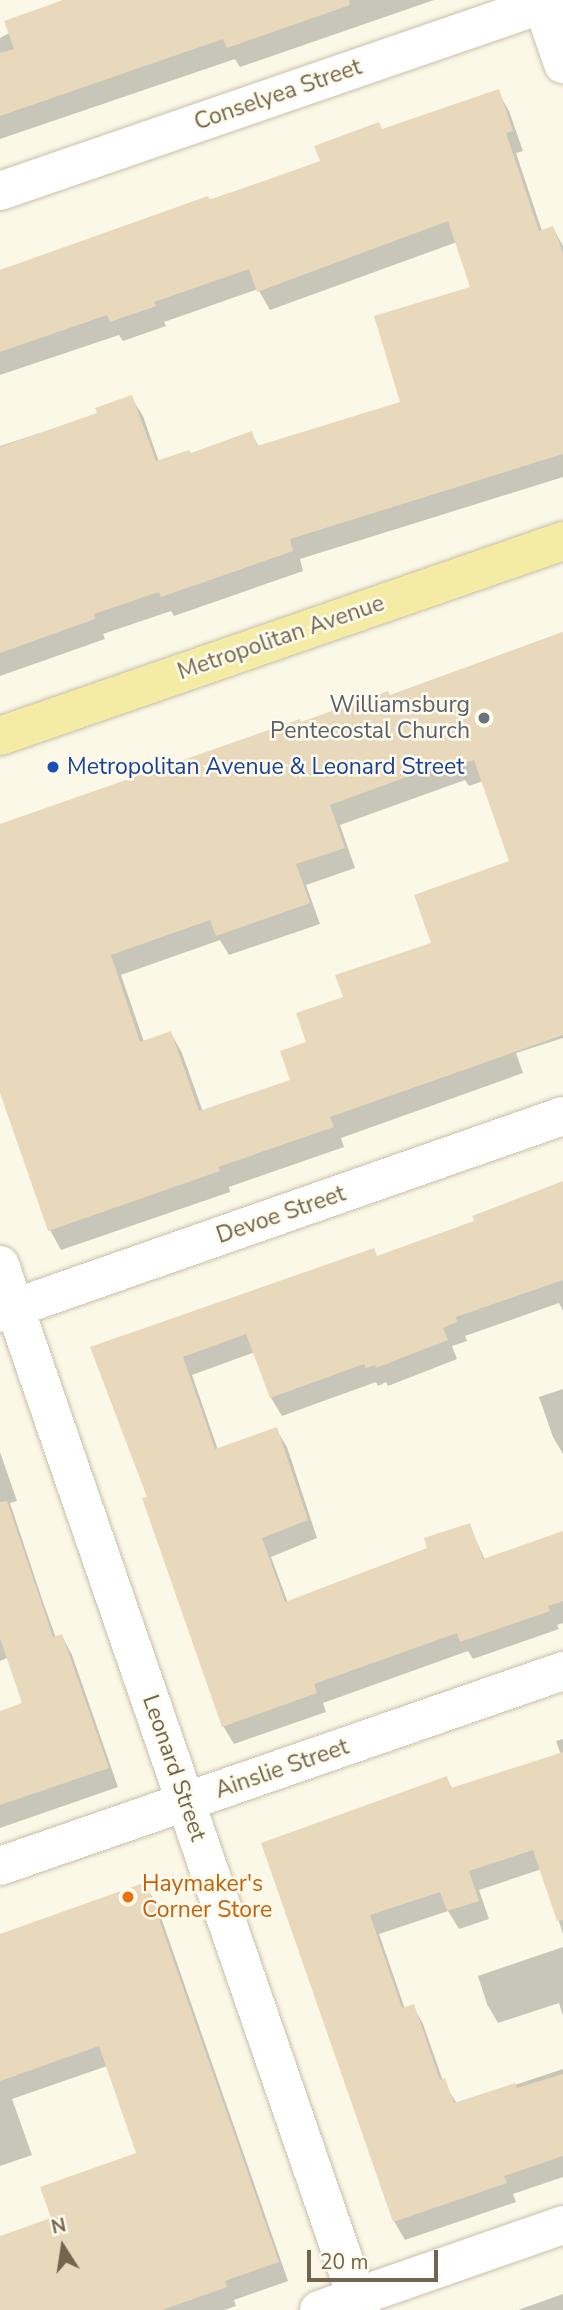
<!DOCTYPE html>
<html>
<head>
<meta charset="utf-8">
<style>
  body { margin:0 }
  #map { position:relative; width:563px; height:2310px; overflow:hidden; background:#fbf8e7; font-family:"Nunito Sans",sans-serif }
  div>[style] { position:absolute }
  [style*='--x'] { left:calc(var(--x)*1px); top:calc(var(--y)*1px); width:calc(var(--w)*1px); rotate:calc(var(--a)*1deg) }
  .shadow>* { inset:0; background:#0003 }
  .building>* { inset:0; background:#e9d9bc }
  .roads { filter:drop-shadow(0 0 2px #c9c0ab) drop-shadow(0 0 2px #c9c0ab) }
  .minor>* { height:38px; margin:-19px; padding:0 19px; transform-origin:19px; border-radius:19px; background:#fff }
  .major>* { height:38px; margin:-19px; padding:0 19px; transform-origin:19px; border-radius:19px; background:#f4eba5 }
  .dots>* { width:19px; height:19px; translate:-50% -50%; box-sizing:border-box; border:4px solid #fefbed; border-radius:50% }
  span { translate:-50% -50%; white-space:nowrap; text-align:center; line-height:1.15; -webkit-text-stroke:5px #fefbed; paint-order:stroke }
  .street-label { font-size:23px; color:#73644d }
  .worship-label { font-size:23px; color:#5b616d }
  .right { translate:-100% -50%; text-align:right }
  .transit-label { font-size:23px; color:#164399 }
  .left { translate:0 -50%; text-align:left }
  .food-label { font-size:23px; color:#c56008 }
  .north { position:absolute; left:28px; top:2212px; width:70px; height:70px; -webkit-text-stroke:5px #fefbed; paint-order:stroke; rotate:348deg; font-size:19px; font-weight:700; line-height:28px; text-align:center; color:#73644d }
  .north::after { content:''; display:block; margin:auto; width:24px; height:32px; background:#73644d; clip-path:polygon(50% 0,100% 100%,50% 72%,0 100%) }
  .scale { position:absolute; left:307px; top:2250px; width:131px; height:32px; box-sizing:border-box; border:4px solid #73644d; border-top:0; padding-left:9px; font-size:21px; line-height:24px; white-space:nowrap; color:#73644d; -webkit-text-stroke:5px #fefbed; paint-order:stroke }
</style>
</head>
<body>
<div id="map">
  <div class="shadow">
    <div style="clip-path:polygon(69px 0,434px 0,240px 67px,235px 59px,0 139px,0 38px)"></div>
    <div style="clip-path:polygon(498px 92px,509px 111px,523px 151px,516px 153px,542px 231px,553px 228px,563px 246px,563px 477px,300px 559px,303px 571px,174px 616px,171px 611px,103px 634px,105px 639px,0 676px,0 446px,99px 414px,131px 397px,143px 416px,159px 462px,190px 455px,251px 433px,259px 447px,402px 403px,472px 288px,457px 242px,270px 310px,258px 289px,164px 322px,166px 326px,123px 341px,119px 335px,0 375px,0 270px,322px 162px,382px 131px)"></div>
    <div style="clip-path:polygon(evenodd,563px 632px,563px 1038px,516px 1053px,523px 1073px,341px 1138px,344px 1147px,229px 1187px,230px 1192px,61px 1250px,50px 1230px,0 1087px,0 826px,389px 696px,563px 632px,465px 780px,469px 786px,483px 781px,511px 862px,434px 944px,345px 998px,308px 1043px,292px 1081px,203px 1112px,182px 1053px,171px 1033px,144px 1042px,121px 975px,220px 940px,229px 955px,320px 924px,306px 885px,355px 868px,340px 825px,465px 780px)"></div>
    <div style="clip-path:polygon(563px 1184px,563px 1311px,559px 1303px,465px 1336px,467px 1341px,452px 1346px,457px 1359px,388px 1386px,386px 1382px,378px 1386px,376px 1382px,282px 1416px,271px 1398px,255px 1352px,192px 1375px,218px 1450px,276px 1429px,287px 1447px,317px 1538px,271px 1557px,288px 1603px,430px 1549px,469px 1525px,485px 1560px,563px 1533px,563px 1623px,557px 1625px,559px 1629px,473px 1659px,468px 1651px,323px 1703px,326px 1712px,234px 1744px,223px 1726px,149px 1498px,92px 1348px,377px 1258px,476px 1222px)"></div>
    <div style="clip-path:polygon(563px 1389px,563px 1454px,553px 1437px,539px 1397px)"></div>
    <div style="clip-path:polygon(0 1452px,17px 1501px,10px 1503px,43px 1602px,56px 1638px,62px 1636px,72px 1655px,118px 1787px,0 1828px,0 1713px,25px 1704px,7px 1658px,0 1661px)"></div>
    <div style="clip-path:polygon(563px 1739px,563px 1862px,479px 1890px,489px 1919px,459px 1929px,448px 1911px,379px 1934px,405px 2009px,413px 2006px,423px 2024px,443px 2081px,457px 2104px,563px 2069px,563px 2177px,513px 2194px,516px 2202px,405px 2240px,394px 2221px,264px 1844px,446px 1778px,453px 1790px,561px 1755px,556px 1741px)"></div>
    <div style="clip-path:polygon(145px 1885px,156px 1903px,288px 2281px,234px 2300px,236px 2306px,224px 2310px,0 2310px,0 2238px,54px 2219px,138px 2154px,107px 2066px,12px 2099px,32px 2155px,0 2166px,0 1935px)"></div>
    <div style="clip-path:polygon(563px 1900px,563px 1934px,553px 1903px)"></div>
    <div style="clip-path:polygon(563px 1947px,563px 2016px,559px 2003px,498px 2023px,487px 2004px,478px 1976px)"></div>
    <div style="clip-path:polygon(563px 2294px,563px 2310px,518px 2310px)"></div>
  </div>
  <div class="building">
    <div style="clip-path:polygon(63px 0,349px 0,350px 5px,227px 48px,223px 39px,0 116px,0 53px,14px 49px,4px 21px)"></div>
    <div style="clip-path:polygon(499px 89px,513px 131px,506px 133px,539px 231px,553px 226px,563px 253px,563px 454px,290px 539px,293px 551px,161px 597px,159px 592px,94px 614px,95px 619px,0 653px,0 447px,97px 413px,95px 408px,132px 395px,156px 461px,189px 450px,191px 453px,252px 431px,257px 446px,400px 402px,374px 316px,470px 287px,448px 221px,257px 292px,249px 269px,154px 302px,156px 306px,110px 322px,107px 315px,0 352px,0 270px,208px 196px,210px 200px,320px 161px,314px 146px,379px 122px,382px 129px)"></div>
    <div style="clip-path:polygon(evenodd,563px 632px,563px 1035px,330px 1117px,334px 1127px,218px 1167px,220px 1171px,48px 1231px,0 1093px,0 824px,300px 719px,301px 722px,388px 691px,390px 695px,563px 632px,453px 760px,456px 766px,474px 760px,509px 861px,414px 895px,431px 943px,335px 975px,343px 997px,296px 1013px,306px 1042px,280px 1051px,290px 1080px,199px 1111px,171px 1031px,140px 1042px,111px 955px,210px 920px,216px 936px,310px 903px,296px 864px,345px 848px,330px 805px,453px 760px)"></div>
    <div style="clip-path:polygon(563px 1181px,563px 1280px,456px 1317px,457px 1322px,443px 1328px,448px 1340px,376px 1368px,375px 1365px,366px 1368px,364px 1364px,270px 1398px,246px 1334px,183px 1357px,215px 1449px,277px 1427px,308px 1520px,262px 1538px,285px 1602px,427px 1548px,424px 1538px,470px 1523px,483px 1559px,563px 1531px,563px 1601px,548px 1606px,550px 1611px,460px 1642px,457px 1633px,314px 1684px,317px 1693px,222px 1727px,142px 1498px,147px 1497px,90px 1347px,374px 1248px,377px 1256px,474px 1221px,472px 1216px)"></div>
    <div style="clip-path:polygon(7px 1501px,53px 1637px,62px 1634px,109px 1768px,0 1805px,0 1711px,22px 1703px,0 1638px,0 1502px)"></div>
    <div style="clip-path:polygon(563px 1752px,563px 1920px,557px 1921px,533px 1850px,469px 1871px,479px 1901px,447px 1911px,440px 1892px,370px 1915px,402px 2008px,414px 2004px,440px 2080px,445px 2078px,454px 2103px,515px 2083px,517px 2088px,563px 2074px,563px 2156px,504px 2176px,507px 2183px,393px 2222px,261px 1843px,447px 1776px,451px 1788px)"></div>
    <div style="clip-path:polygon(146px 1882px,279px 2262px,225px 2281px,227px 2287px,162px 2310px,0 2310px,0 2236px,51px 2218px,40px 2187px,136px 2153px,99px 2046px,0 2081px,0 1934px)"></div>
  </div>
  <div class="roads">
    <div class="minor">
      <div style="--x:541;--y:0;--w:68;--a:71"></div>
      <div style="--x:0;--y:191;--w:587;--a:-18.99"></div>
      <div style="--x:0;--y:1265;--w:1106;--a:70.94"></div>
      <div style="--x:0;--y:1313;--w:596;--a:-19.29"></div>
      <div style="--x:0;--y:1866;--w:596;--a:-19.1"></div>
      <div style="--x:319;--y:2310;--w:258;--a:-19.2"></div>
    </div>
    <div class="major">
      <div style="--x:0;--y:736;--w:596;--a:-19.1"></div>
    </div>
  </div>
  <div class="dots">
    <div style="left:484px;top:718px;background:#6b7280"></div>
    <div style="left:53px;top:767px;background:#1a4fb4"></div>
    <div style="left:128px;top:1897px;background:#e8710a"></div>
  </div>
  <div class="street-label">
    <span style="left:278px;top:95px;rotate:-19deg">Conselyea Street</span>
    <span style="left:281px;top:638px;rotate:-19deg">Metropolitan Avenue</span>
    <span style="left:281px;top:1215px;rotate:-19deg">Devoe Street</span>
    <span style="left:174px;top:1768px;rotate:71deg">Leonard Street</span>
    <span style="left:282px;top:1769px;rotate:-19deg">Ainslie Street</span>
  </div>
  <div class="worship-label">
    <span class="right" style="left:470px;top:718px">Williamsburg<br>Pentecostal Church</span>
  </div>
  <div class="transit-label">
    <span class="left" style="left:67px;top:767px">Metropolitan Avenue &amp; Leonard Street</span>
  </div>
  <div class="food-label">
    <span class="left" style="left:142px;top:1897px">Haymaker's<br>Corner Store</span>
  </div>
  <div class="north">N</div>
  <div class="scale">20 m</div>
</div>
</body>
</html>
